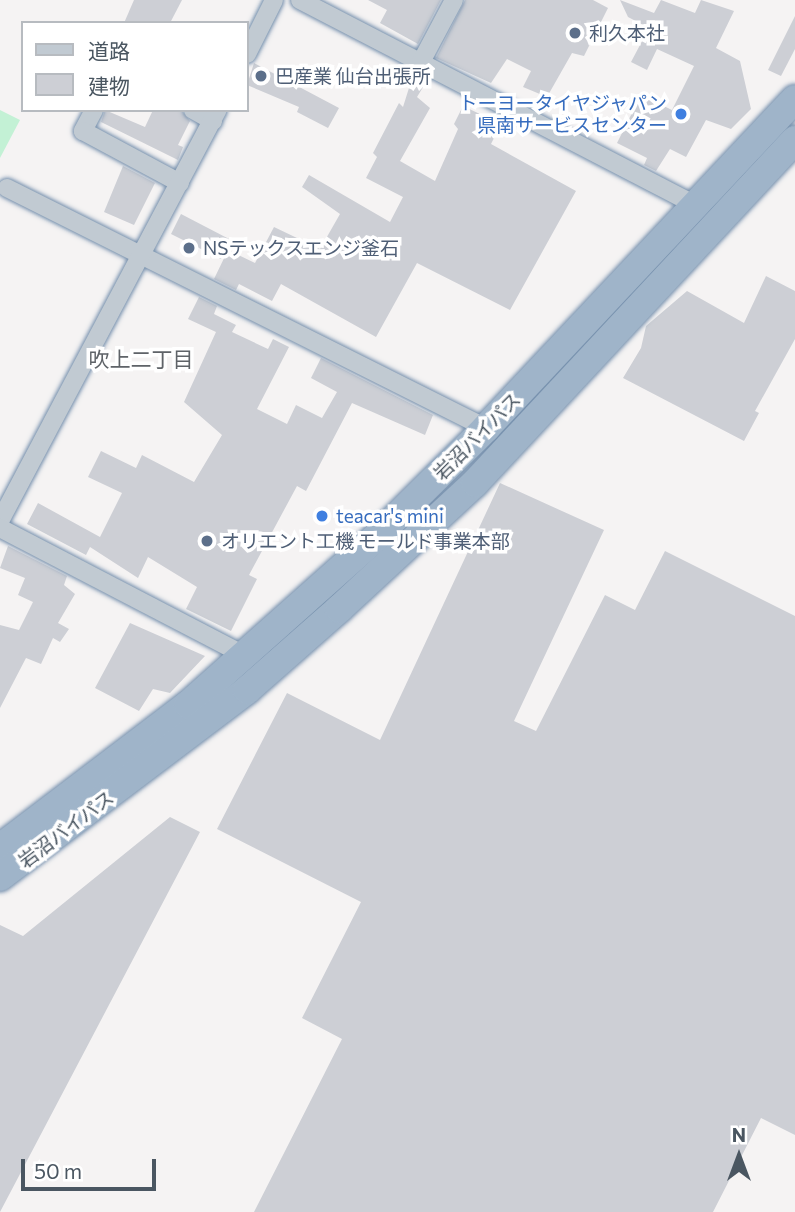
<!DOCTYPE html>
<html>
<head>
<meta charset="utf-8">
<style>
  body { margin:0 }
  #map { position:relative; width:795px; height:1212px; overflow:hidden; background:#f5f3f3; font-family:Commissioner,"Noto Sans JP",sans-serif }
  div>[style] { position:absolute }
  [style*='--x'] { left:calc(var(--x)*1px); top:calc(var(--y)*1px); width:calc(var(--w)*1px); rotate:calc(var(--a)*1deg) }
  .green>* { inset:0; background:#c3f1d5 }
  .building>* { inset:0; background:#cdcfd5 }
  .roads { filter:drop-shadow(0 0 2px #7690ad) drop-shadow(0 0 2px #7690ad) }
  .minor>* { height:18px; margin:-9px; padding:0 9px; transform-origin:9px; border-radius:9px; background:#c1cad2 }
  .trunk>* { height:28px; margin:-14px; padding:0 14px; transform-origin:14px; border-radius:14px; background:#9fb4c9 }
  .dots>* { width:19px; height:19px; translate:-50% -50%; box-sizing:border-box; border:4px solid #fff; border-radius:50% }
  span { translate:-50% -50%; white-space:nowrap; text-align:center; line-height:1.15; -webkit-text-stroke:7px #fff; paint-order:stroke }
  .service-label { font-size:19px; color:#4e5e75 }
  .left { translate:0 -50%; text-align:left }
  .shop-label { font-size:19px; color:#366cbe }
  .right { translate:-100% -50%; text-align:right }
  .street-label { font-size:19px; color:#4a5661 }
  .neighbourhood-label { font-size:21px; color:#5f6368 }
  .legend { position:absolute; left:21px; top:21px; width:228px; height:91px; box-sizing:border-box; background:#fff; border:2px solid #b7bbc0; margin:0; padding:9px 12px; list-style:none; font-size:21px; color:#4a5661 }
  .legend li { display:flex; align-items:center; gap:14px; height:35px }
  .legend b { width:35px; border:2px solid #b7bbc0 }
  .north { position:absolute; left:704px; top:1121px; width:70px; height:70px; -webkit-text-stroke:5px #fff; paint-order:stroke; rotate:0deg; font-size:19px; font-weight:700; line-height:28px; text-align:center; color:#4a5661 }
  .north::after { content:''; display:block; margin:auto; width:24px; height:32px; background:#4a5661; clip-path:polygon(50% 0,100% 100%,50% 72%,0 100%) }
  .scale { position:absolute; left:21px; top:1159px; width:135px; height:32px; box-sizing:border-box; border:4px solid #4a5661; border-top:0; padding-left:9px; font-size:21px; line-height:24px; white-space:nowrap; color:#4a5661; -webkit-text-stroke:5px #fff; paint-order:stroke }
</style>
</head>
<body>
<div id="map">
  <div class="green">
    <div style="clip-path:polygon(0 110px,20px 120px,0 158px)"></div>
  </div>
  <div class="building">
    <div style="clip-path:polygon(134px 0,182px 0,170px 23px,124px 23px)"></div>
    <div style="clip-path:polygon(368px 0,441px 0,418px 44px,380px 23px,387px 10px)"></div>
    <div style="clip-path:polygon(465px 0,593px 0,608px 8px,584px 56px,572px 53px,547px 97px,523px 87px,531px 71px,507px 59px,491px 83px,436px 58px)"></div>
    <div style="clip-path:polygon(620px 0,654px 13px,661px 0,695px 13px,701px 0,734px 11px,716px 48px,740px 61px,751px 109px,731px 129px,706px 120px,686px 157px,670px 149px,656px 171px,644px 165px,647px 158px,617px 143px,641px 95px,672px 110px,694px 66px,657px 49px,647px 70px,631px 62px,649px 28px,628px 17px)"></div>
    <div style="clip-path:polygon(795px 16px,795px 49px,781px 76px,768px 70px)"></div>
    <div style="clip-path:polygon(254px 63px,339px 108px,328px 128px,297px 112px,299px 107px,247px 85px)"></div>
    <div style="clip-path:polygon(414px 72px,428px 79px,417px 97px,430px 108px,400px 161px,435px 181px,458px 129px,454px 124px,463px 106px,501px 124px,491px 144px,576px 191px,510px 310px,417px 263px,376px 337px,281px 284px,272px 301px,239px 284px,236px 290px,214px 279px,228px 250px,255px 263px,274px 227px,320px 249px,340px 214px,302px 187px,309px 175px,390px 222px,403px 197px,366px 178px,377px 157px,373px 153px,399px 103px,403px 107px)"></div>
    <div style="clip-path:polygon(105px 110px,145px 127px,153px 110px,182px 111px,190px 121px,178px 145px,183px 147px,178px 160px,101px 122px)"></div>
    <div style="clip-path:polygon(123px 166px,155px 183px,134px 225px,104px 212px)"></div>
    <div style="clip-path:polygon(181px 214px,231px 240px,221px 259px,171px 234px)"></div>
    <div style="clip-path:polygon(766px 276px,795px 291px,795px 339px,755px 411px,759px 413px,744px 441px,623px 378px,641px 348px,646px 326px,687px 291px,744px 323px)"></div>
    <div style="clip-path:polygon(199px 297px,217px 306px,214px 314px,236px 325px,232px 332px,268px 349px,273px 339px,289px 347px,257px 409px,287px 424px,296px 405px,322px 418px,337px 392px,311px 378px,321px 358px,433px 415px,425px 435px,352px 403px,306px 491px,297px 486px,249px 575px,257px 579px,231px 631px,186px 609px,197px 587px,148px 557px,138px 578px,90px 547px,86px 555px,27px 524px,38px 503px,100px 537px,122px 493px,88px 477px,101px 451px,136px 468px,142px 455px,194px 482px,222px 435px,184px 402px,216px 332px,188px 319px)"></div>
    <div style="clip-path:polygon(500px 483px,604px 530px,514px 721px,536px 731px,605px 595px,635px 610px,665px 551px,795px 616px,795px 1135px,761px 1118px,713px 1212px,254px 1212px,342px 1039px,302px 1018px,361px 902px,217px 829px,287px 693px,380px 740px)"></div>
    <div style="clip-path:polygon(8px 546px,67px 576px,64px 585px,75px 594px,58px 623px,69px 629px,60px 642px,53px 638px,41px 664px,26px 658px,0 708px,0 625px,19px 630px,33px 602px,18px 595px,25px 578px,0 568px)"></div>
    <div style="clip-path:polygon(130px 623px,205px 656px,170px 693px,153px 689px,139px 711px,95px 688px)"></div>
    <div style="clip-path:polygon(170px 817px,200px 832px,0 1212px,0 925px,23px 936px)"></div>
  </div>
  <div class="roads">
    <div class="minor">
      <div style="--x:300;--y:0;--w:446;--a:27.4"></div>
      <div style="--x:247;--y:54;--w:60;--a:-63.4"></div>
      <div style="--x:421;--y:62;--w:70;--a:-62"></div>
      <div style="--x:94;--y:110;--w:24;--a:118"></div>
      <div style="--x:83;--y:131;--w:110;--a:28.2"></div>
      <div style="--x:193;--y:110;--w:23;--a:29"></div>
      <div style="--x:7;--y:188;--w:536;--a:26.61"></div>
      <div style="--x:0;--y:521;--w:465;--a:-62.1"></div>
      <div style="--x:0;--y:528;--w:277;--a:27.5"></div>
    </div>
    <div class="trunk">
      <div style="--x:0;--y:848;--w:236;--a:-37.3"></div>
      <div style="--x:188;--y:705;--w:249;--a:-41.7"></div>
      <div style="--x:374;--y:539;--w:158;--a:-44.7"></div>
      <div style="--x:486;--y:428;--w:451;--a:-46.8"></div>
      <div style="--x:0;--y:877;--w:310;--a:-37.1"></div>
      <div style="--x:247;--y:690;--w:123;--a:-41.4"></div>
      <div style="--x:339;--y:609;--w:185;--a:-42.8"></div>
      <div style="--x:475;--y:483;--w:469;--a:-47"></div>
    </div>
  </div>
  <div class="dots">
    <div style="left:575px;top:33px;background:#5c6f8a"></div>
    <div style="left:261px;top:76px;background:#5c6f8a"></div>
    <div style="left:681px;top:114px;background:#3f7fe0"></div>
    <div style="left:189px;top:248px;background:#5c6f8a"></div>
    <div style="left:322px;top:516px;background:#3f7fe0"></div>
    <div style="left:207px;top:541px;background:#5c6f8a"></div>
  </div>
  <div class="service-label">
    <span class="left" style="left:589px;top:33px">利久本社</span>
    <span class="left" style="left:275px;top:76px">巴産業 仙台出張所</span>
    <span class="left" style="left:203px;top:248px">NSテックスエンジ釜石</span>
    <span class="left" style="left:221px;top:541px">オリエント工機 モールド事業本部</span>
  </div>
  <div class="shop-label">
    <span class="right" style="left:667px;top:114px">トーヨータイヤジャパン<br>県南サービスセンター</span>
    <span class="left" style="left:336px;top:516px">teacar's mini</span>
  </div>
  <div class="street-label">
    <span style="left:477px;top:436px;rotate:-45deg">岩沼バイパス</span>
    <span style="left:66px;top:829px;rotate:-37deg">岩沼バイパス</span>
  </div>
  <div class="neighbourhood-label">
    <span style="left:141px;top:359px">吹上二丁目</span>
  </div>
  <ul class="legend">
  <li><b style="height:9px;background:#c1cad2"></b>道路</li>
  <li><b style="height:19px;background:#cdcfd5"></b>建物</li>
  </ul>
  <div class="north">N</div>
  <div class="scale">50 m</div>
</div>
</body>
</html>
